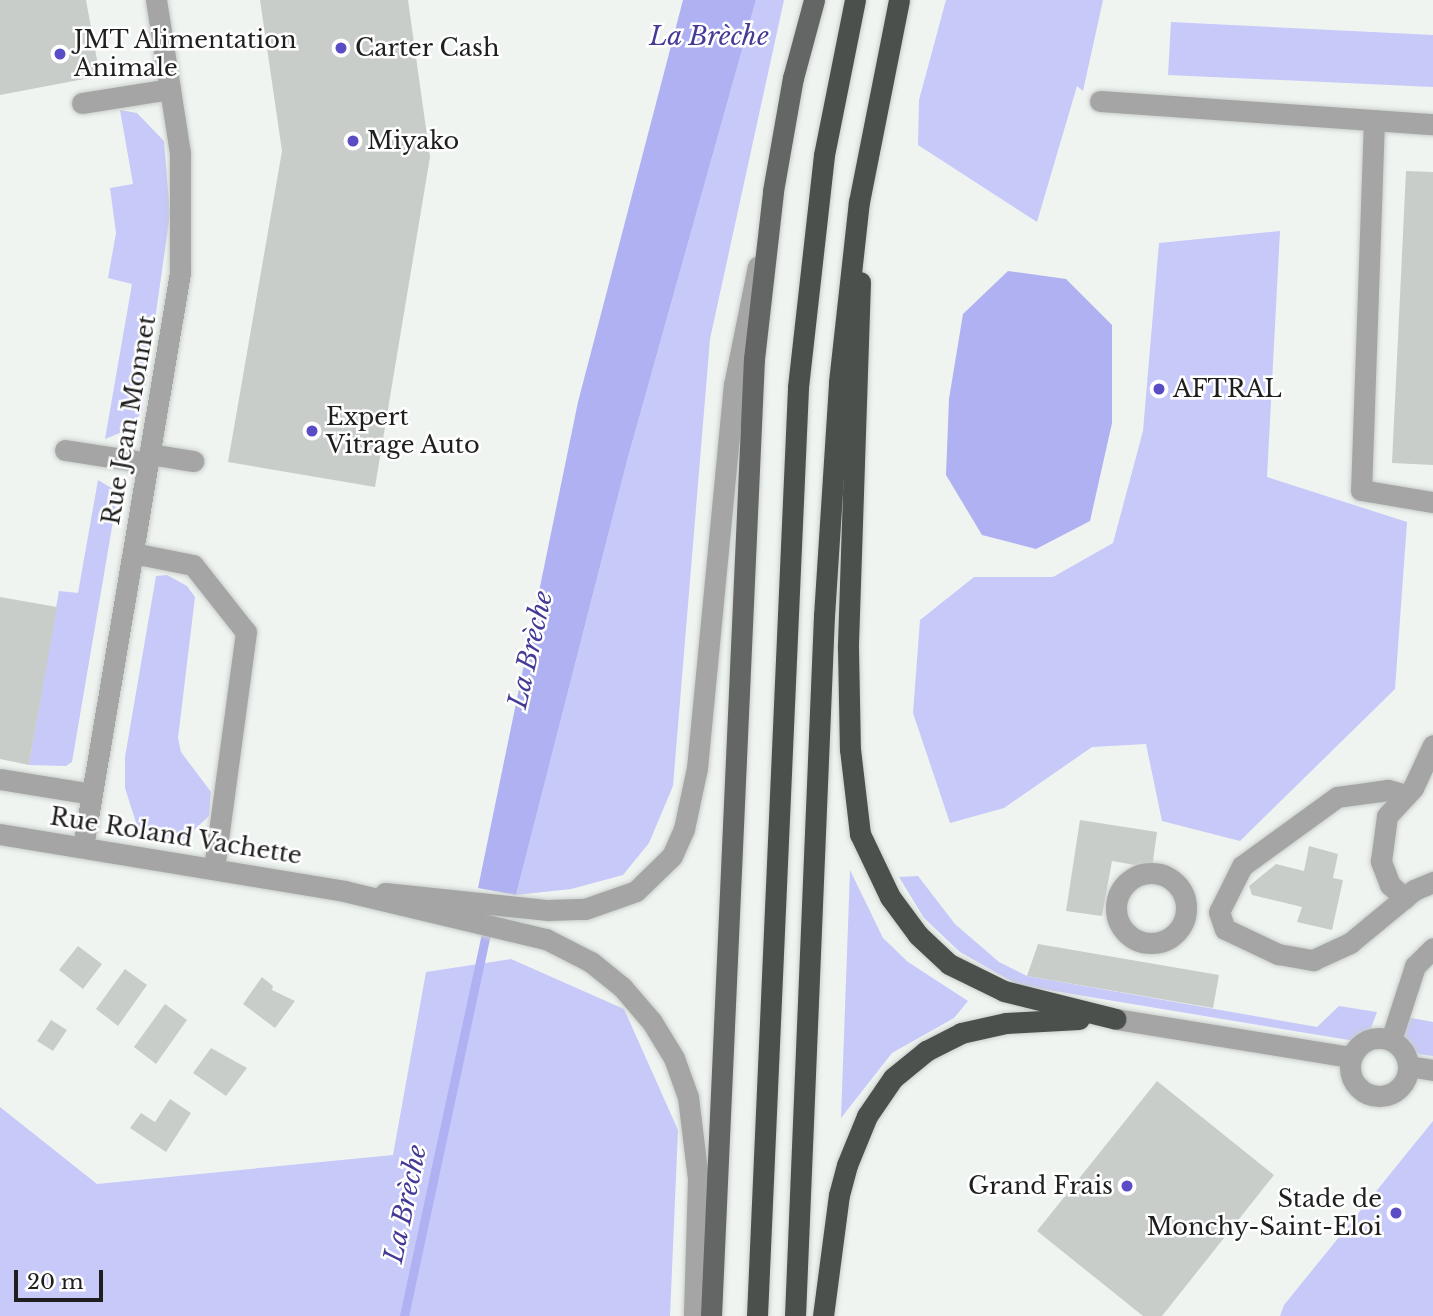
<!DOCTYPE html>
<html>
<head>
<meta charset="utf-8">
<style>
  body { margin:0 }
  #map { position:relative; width:1433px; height:1316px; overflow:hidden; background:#eff4f0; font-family:"Libre Baskerville",serif }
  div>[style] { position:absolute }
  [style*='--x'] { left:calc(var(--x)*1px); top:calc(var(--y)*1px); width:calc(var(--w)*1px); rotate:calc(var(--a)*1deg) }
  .green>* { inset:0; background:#c7c9f9 }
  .water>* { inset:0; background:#afb1f2 }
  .stream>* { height:9px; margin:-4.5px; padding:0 4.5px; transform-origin:4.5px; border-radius:4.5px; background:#afb1f2 }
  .building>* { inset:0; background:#c9cdca }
  .roads { filter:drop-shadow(0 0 2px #c9ceca) drop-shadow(0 0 2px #c9ceca) }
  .minor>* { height:21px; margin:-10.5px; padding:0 10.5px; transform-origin:10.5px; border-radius:10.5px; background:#a4a5a4 }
  .minor>.ring { margin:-10.5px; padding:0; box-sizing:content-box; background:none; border:21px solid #a4a5a4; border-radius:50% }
  .major>* { height:21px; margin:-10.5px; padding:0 10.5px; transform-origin:10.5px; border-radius:10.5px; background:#636664 }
  .highway>* { height:21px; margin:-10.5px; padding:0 10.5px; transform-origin:10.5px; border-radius:10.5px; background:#4c504d }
  .dots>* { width:19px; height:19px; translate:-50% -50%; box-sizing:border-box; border:4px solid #fff; border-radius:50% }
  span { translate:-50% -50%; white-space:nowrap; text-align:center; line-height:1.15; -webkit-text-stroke:5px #fff; paint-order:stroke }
  .poi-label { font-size:24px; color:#1e1f1e }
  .left { translate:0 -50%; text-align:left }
  .right { translate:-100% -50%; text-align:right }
  .street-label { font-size:24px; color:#1e1f1e }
  .water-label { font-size:26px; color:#453b97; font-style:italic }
  .scale { position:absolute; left:14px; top:1270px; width:89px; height:32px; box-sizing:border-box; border:4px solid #1e1f1e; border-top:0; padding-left:9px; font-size:21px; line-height:24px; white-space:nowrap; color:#1e1f1e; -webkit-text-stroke:5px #fff; paint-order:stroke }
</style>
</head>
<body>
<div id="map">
  <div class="green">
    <div style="clip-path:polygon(756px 0,784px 0,710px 339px,673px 786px,649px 843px,623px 875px,571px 889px,516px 895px,627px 461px)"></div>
    <div style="clip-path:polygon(946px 0,1103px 0,1083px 91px,1077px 86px,1037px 222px,918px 145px,919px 100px)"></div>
    <div style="clip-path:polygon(1171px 22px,1433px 35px,1433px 87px,1168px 75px)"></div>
    <div style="clip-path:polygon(120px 110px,137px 113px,164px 141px,170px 214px,142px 412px,127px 430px,105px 439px,132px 284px,108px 278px,116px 233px,110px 188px,133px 184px)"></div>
    <div style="clip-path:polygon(1280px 231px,1267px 477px,1407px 522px,1395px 689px,1240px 841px,1162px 821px,1146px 744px,1092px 747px,1004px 808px,950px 823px,913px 713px,920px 620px,974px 577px,1053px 577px,1113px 543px,1143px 431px,1159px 243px)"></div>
    <div style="clip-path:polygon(98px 480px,118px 492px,72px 762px,66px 766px,29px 765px,59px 591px,78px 593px)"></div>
    <div style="clip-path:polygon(167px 575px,187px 586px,195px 597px,178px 738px,181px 752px,211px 792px,209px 816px,184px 839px,174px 840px,140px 835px,125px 788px,125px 757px,156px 576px)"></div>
    <div style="clip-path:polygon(850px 870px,883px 938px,908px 962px,968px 1001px,954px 1018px,892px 1053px,841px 1118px)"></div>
    <div style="clip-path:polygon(918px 876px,955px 924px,999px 962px,1027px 976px,1317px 1027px,1339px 1006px,1377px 1012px,1371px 1028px,1355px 1041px,1018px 985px,960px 952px,924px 918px,899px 877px)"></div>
    <div style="clip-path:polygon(511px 959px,624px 1009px,678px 1130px,670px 1316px,0 1316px,0 1107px,97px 1184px,393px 1155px,426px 972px)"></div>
    <div style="clip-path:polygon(1406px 1017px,1433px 1022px,1433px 1056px,1418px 1054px,1405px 1037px)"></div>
    <div style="clip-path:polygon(1433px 1121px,1433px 1316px,1280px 1316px,1284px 1305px)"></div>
  </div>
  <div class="water">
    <div style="clip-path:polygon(683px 0,756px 0,627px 461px,516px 895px,478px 888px,578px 402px)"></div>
    <div style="clip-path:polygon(1008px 271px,1066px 279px,1112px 325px,1112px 423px,1090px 521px,1036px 549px,982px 535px,946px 475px,949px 399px,963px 314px)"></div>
  </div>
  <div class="stream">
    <div style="--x:404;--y:1316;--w:401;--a:-77.9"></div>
  </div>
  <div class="building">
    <div style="clip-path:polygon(0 0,86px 0,100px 76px,0 95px)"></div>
    <div style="clip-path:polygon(260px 0,408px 0,430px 157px,375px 487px,228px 462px,282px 151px)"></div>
    <div style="clip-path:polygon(1406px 171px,1433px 172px,1433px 465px,1392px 463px)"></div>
    <div style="clip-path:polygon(0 597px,57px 607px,29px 765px,0 759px)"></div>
    <div style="clip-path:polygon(1080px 820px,1157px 832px,1152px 868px,1112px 861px,1102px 916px,1066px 911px)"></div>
    <div style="clip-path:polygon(1309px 846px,1338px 854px,1333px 878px,1343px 880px,1332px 930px,1297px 922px,1302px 907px,1252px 895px,1249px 886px,1276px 864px,1304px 871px)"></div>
    <div style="clip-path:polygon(1038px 944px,1219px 975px,1213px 1008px,1027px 976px)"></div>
    <div style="clip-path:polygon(78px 946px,102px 964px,83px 989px,59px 970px)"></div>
    <div style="clip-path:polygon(125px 969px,147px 985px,118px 1026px,96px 1009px)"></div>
    <div style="clip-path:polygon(262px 977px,273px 986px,272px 990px,295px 1001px,275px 1028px,243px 1004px)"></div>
    <div style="clip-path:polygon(165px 1004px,187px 1020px,156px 1064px,134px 1047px)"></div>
    <div style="clip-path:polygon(51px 1020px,67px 1030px,53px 1051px,37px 1041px)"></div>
    <div style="clip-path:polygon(211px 1048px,247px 1068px,226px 1096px,193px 1073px)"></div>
    <div style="clip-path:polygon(1157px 1081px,1274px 1175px,1162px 1316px,1143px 1316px,1037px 1231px)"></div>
    <div style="clip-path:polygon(170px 1099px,191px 1113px,166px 1152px,130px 1128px,141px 1113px,155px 1122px)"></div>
  </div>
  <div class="roads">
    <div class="minor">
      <div style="--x:1100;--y:101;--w:334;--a:4"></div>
      <div style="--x:82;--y:103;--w:89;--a:-9"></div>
      <div style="--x:1374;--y:120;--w:370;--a:92"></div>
      <div style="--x:1361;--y:490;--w:73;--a:9.5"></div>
      <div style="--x:65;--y:450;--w:84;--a:8.9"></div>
      <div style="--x:150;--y:454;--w:44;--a:9.2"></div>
      <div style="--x:133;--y:553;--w:61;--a:11.3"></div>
      <div style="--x:193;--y:565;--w:85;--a:51.7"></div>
      <div style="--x:246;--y:632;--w:239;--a:97.7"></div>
      <div style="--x:0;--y:779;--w:93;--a:9.3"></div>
      <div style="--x:1406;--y:795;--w:19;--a:-164"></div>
      <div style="--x:1388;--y:790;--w:51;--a:172.2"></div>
      <div style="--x:1337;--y:797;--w:117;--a:144"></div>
      <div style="--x:1242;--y:866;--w:51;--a:116.6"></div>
      <div style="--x:1219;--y:912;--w:18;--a:71"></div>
      <div style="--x:1225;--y:929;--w:59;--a:25.3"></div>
      <div style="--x:1278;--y:954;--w:36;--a:10"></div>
      <div style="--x:1313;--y:960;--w:41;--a:-24.7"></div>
      <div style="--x:1350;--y:943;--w:83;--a:-39.6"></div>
      <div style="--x:1414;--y:890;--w:21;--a:-23"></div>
      <div style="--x:0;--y:834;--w:349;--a:9.4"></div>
      <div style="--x:344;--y:891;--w:208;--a:13.4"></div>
      <div style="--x:546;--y:939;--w:51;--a:27.1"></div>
      <div style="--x:591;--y:962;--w:40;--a:39"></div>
      <div style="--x:622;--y:987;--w:46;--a:49.4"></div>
      <div style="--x:652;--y:1022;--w:42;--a:58.6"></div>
      <div style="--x:674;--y:1058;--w:41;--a:70.3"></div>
      <div style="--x:688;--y:1097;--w:83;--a:83"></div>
      <div style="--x:698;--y:1179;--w:137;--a:91.7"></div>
      <div style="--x:83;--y:847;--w:582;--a:-80.41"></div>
      <div style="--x:180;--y:273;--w:120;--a:-90"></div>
      <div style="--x:180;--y:153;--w:155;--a:-98.9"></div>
      <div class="ring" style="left:1116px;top:873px;width:49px;height:49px"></div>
      <div style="--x:385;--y:893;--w:164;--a:6"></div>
      <div style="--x:548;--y:910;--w:37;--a:-2"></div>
      <div style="--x:585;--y:909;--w:54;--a:-19.4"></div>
      <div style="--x:636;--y:891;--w:50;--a:-44.2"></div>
      <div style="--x:672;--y:856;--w:30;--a:-66"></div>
      <div style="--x:684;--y:829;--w:62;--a:-78"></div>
      <div style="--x:697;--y:768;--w:385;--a:-84.5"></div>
      <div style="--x:734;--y:385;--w:121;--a:-78.6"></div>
      <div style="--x:1405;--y:898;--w:20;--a:-139"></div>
      <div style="--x:1390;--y:885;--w:26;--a:-111"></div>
      <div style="--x:1381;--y:861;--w:45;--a:-82.4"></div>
      <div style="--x:1387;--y:816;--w:38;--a:-47"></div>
      <div style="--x:1413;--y:788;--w:47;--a:-65.1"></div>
      <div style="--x:1116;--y:1019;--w:238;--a:9.2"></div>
      <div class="ring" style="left:1350px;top:1038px;width:37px;height:37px"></div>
      <div style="--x:1391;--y:1040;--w:78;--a:-72"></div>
      <div style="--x:1415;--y:966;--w:25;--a:-45"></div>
      <div style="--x:1408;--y:1066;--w:25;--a:9"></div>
    </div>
    <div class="major">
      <div style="--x:711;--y:1316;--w:958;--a:-87.43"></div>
      <div style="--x:754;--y:359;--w:169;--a:-83.5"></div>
      <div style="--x:773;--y:191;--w:115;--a:-80"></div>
      <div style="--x:793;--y:78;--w:81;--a:-74.9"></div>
    </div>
    <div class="highway">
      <div style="--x:860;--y:282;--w:366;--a:91.9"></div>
      <div style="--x:848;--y:648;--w:101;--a:88.9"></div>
      <div style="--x:850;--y:749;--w:86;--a:83.3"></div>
      <div style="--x:860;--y:834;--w:70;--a:64.5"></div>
      <div style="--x:890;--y:897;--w:47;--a:53.6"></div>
      <div style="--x:918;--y:935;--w:42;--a:43.1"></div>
      <div style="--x:949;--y:964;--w:61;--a:26.1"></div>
      <div style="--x:1004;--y:991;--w:115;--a:14"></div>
      <div style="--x:757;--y:1316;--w:930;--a:-87.47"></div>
      <div style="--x:798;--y:387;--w:233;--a:-83.6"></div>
      <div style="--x:824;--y:155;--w:158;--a:-78.7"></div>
      <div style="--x:795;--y:1316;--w:701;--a:-87.63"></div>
      <div style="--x:824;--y:616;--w:234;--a:-86.3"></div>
      <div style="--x:839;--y:382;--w:181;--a:-83.7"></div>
      <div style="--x:859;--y:202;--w:206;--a:-78.8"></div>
      <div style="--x:823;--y:1316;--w:122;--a:-82.5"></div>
      <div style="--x:839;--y:1195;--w:31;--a:-75"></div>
      <div style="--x:847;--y:1165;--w:53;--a:-67.8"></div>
      <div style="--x:867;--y:1116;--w:46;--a:-55.6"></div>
      <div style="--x:893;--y:1078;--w:43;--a:-39.3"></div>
      <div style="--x:926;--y:1051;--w:39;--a:-27"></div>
      <div style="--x:961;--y:1033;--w:46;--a:-12.5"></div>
      <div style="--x:1006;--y:1023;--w:73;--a:-3.1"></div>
    </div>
  </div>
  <div class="dots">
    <div style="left:341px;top:48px;background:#5a4cc4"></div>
    <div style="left:60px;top:54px;background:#5a4cc4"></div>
    <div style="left:353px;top:141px;background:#5a4cc4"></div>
    <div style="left:1159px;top:389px;background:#5a4cc4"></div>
    <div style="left:312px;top:431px;background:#5a4cc4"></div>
    <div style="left:1127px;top:1186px;background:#5a4cc4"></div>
    <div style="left:1396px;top:1213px;background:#5a4cc4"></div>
  </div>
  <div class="poi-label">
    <span class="left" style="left:74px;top:54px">JMT Alimentation<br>Animale</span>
    <span class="left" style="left:355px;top:48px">Carter Cash</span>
    <span class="left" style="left:367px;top:141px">Miyako</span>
    <span class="left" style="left:1173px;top:389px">AFTRAL</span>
    <span class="left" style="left:326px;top:431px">Expert<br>Vitrage Auto</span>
    <span class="right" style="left:1113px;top:1186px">Grand Frais</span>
    <span class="right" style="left:1382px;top:1213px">Stade de<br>Monchy-Saint-Eloi</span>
  </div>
  <div class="street-label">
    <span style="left:129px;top:420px;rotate:-80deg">Rue Jean Monnet</span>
    <span style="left:176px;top:836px;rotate:9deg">Rue Roland Vachette</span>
  </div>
  <div class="water-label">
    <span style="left:709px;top:37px">La Brèche</span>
    <span style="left:531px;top:650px;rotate:-77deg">La Brèche</span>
    <span style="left:406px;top:1204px;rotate:-78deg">La Brèche</span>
  </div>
  <div class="scale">20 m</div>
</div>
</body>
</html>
